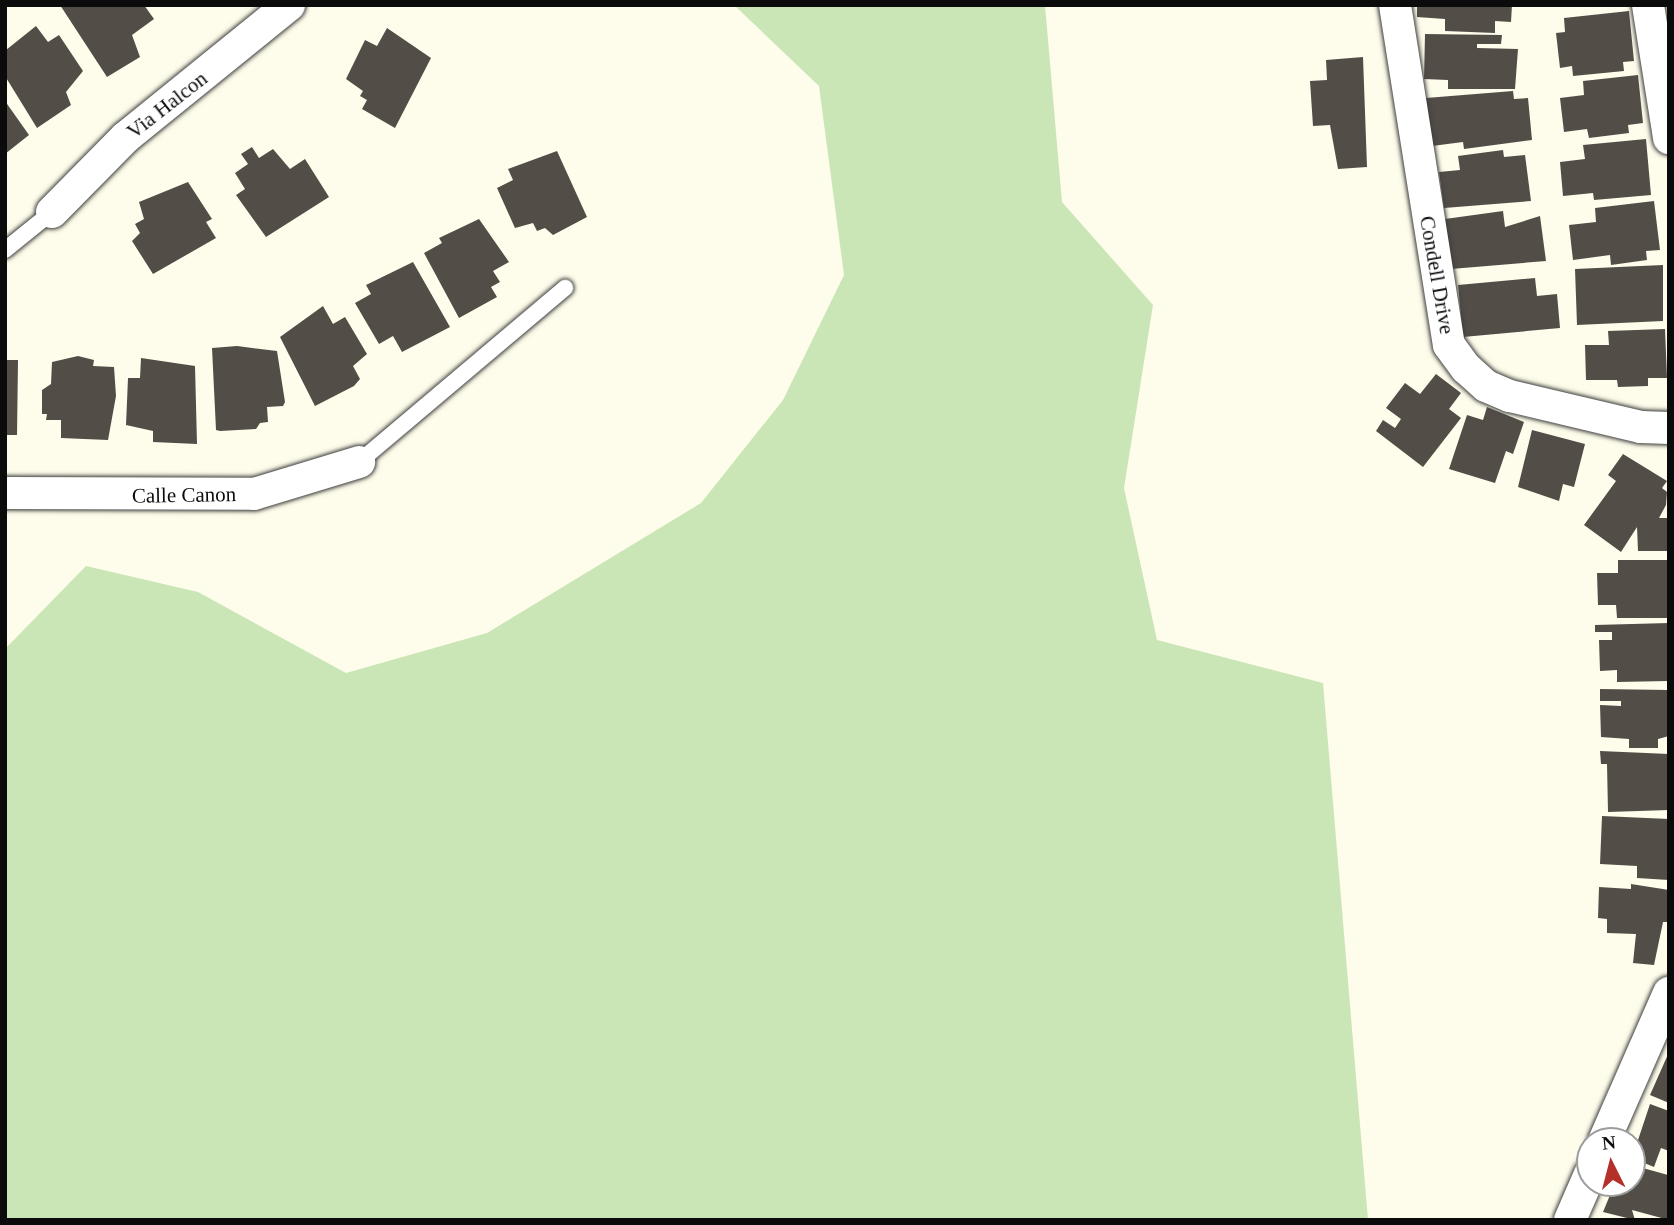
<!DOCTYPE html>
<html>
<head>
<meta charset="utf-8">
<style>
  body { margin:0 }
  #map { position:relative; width:1674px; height:1225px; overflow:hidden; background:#fefcea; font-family:"Times New Roman",serif }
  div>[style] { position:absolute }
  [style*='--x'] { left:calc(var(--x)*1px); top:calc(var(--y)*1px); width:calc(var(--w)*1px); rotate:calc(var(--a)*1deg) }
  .green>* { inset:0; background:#cbe6b6 }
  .building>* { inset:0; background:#534d48 }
  .roads { filter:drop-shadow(0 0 2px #3e3e3e) drop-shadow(0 0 2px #3e3e3e) }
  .lane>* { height:16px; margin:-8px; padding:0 8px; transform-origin:8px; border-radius:8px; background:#fff }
  .street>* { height:32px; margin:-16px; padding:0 16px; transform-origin:16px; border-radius:16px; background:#fff }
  span { translate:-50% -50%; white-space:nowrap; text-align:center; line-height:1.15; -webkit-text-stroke:7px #fff; paint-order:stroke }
  .street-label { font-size:21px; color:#0b0b0b }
  .frame { position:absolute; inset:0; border:7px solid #0b0b0b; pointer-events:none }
  .north { position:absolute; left:1576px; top:1127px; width:70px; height:70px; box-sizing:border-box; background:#fff; border:2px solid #9d9d9d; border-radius:50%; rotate:354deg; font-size:19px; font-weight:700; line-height:28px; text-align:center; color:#0b0b0b }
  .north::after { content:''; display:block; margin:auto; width:24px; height:32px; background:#b3302b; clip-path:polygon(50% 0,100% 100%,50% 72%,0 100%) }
</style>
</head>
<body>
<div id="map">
  <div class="green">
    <div style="clip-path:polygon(734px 5px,1045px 5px,1062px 202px,1153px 305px,1124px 488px,1157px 640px,1323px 683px,1368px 1220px,5px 1220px,5px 649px,86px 566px,198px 592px,346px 673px,487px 633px,701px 503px,783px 400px,844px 275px,819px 86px)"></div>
  </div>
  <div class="building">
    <div style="clip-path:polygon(60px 5px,144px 5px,154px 19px,132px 35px,140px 57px,107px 77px)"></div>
    <div style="clip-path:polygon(1417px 5px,1512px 5px,1511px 22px,1495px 21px,1495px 33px,1445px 31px,1445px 19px,1417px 17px)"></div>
    <div style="clip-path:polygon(1629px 11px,1634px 61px,1623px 62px,1624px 71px,1573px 76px,1572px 66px,1560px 68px,1556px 33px,1565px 32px,1564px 18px)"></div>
    <div style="clip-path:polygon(36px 26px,48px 42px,59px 35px,83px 71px,66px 92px,71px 105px,37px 128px,5px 76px,6px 50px)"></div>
    <div style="clip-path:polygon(387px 28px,431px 58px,395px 128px,362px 109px,367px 100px,360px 96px,363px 91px,346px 79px,365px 40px,377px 46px)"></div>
    <div style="clip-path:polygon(1425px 34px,1502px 35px,1501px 44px,1477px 44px,1477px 48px,1518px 49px,1515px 89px,1448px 89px,1448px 80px,1424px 79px)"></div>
    <div style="clip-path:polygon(1363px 57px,1367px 167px,1338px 169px,1330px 125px,1313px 126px,1310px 81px,1327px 80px,1326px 60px)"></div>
    <div style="clip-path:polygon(1638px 75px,1643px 123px,1628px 125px,1629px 133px,1589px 138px,1587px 129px,1564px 132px,1560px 98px,1584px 95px,1583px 81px)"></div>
    <div style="clip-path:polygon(1513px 91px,1514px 99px,1528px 98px,1532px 140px,1464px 149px,1463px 142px,1432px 146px,1426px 98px)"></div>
    <div style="clip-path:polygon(5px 101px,29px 135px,5px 154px)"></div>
    <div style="clip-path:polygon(1646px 139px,1651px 195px,1594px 200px,1593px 193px,1563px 196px,1560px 162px,1585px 159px,1583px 145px)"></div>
    <div style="clip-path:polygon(252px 147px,259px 158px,273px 149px,290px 169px,305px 159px,329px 197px,266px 237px,236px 195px,245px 189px,235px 173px,248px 164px,241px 154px)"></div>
    <div style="clip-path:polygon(1503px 150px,1504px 157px,1525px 155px,1531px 201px,1444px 208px,1439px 172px,1460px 170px,1458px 156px)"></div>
    <div style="clip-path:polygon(557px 151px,587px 217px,553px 235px,545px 228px,537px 231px,533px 223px,515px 228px,497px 188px,513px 180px,508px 169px)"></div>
    <div style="clip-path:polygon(188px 182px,212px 219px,206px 222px,216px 238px,153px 274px,132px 241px,140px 233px,135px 224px,144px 219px,139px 202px)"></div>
    <div style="clip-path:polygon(1654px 201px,1660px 250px,1646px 251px,1647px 260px,1611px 265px,1610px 255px,1573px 260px,1569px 225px,1596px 222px,1595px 208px)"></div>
    <div style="clip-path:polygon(1503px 211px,1505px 227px,1540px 216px,1546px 261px,1451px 269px,1445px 219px)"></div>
    <div style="clip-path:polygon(479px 219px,509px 262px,493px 271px,500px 282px,491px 287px,497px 297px,459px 318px,424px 253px,442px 243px,439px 238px)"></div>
    <div style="clip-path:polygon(413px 262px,450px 327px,402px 352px,393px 336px,379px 344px,355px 303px,371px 294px,366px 285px)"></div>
    <div style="clip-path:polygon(1663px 265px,1663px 321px,1577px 325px,1575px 269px)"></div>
    <div style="clip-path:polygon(1535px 278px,1537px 296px,1557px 294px,1560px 328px,1463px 337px,1458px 285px)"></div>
    <div style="clip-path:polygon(323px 306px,333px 324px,345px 317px,367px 354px,353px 366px,360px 379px,354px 386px,315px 406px,280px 337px)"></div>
    <div style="clip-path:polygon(1665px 329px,1667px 378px,1648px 378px,1648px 386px,1618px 387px,1617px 380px,1586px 380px,1585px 345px,1609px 345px,1608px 331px)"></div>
    <div style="clip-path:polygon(237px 346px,277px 351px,285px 402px,283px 406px,267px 407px,268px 422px,260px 423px,256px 429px,220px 431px,216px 430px,212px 348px)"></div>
    <div style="clip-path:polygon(78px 356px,94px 360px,93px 366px,114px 367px,116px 396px,108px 440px,61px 438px,61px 420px,46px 420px,47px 414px,42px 414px,42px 390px,51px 384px,52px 362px)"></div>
    <div style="clip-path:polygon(141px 358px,195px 366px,197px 444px,153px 442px,153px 431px,126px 425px,128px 378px,140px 378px)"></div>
    <div style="clip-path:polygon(5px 360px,18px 360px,17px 435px,5px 435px)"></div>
    <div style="clip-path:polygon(1436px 374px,1461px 393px,1449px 409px,1461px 418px,1423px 467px,1376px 431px,1383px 420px,1395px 428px,1401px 419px,1386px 408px,1405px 383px,1420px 394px)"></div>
    <div style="clip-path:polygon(1487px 407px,1524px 422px,1513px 454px,1506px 451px,1495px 483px,1449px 469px,1467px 415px,1483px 420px)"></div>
    <div style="clip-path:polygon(1532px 430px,1585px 444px,1574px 487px,1563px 484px,1559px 501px,1518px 487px)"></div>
    <div style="clip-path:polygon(1623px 454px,1667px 481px,1662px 488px,1667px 492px,1666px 505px,1659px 518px,1669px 518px,1669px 551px,1638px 551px,1637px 527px,1621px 552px,1584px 525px,1616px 481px,1608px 475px)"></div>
    <div style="clip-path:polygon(1618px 560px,1669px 560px,1669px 618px,1617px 618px,1616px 605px,1598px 605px,1597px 573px,1618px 573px)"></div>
    <div style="clip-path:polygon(1669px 623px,1669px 681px,1617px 682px,1617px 670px,1600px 671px,1599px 640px,1612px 640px,1612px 632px,1595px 632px,1595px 625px)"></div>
    <div style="clip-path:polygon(1600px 689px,1669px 690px,1669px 736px,1658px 739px,1658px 748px,1629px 748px,1629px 739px,1601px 737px,1600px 705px,1621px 706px,1621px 701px,1600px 701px)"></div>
    <div style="clip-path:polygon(1600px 751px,1669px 754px,1669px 810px,1608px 812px,1607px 764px,1601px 764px)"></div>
    <div style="clip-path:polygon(1602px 816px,1669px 819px,1669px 880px,1637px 878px,1637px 866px,1600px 864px)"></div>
    <div style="clip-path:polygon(1631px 884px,1669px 890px,1669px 922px,1663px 922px,1654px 965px,1633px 963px,1636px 934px,1607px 933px,1607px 919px,1598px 918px,1599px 887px,1631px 889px)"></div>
    <div style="clip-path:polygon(1669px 1052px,1669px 1103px,1650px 1095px)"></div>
    <div style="clip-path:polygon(1650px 1104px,1669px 1111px,1669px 1151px,1661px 1148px,1654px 1167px,1632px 1158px)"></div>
    <div style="clip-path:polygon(1632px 1165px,1668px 1175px,1669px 1220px,1632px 1210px,1635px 1220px,1603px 1212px,1615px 1183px,1632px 1183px)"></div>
  </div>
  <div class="roads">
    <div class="lane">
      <div style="--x:5;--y:250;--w:60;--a:-39"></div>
      <div style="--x:359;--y:462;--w:270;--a:-40.2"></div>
    </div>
    <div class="street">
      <div style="--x:1395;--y:5;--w:344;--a:81"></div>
      <div style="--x:1449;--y:345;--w:29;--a:54"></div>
      <div style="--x:1466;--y:368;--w:27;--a:42"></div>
      <div style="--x:1486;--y:386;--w:26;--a:23"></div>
      <div style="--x:1510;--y:396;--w:135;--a:13.3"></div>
      <div style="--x:1641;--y:427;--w:28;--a:2"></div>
      <div style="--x:1648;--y:5;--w:135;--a:81"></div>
      <div style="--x:52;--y:212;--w:105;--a:-45.4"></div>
      <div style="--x:126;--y:137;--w:210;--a:-39"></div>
      <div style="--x:5;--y:493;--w:249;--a:0.2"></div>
      <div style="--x:254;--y:494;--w:110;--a:-16.9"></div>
      <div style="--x:1604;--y:1141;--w:162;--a:-66.3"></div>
      <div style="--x:1570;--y:1220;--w:50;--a:-66.5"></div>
    </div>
  </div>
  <div class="street-label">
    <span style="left:167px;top:105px;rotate:-38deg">Via Halcon</span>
    <span style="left:1437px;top:275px;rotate:80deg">Condell Drive</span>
    <span style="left:184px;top:495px;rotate:-1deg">Calle Canon</span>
  </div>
  <div class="frame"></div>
  <div class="north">N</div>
</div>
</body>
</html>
